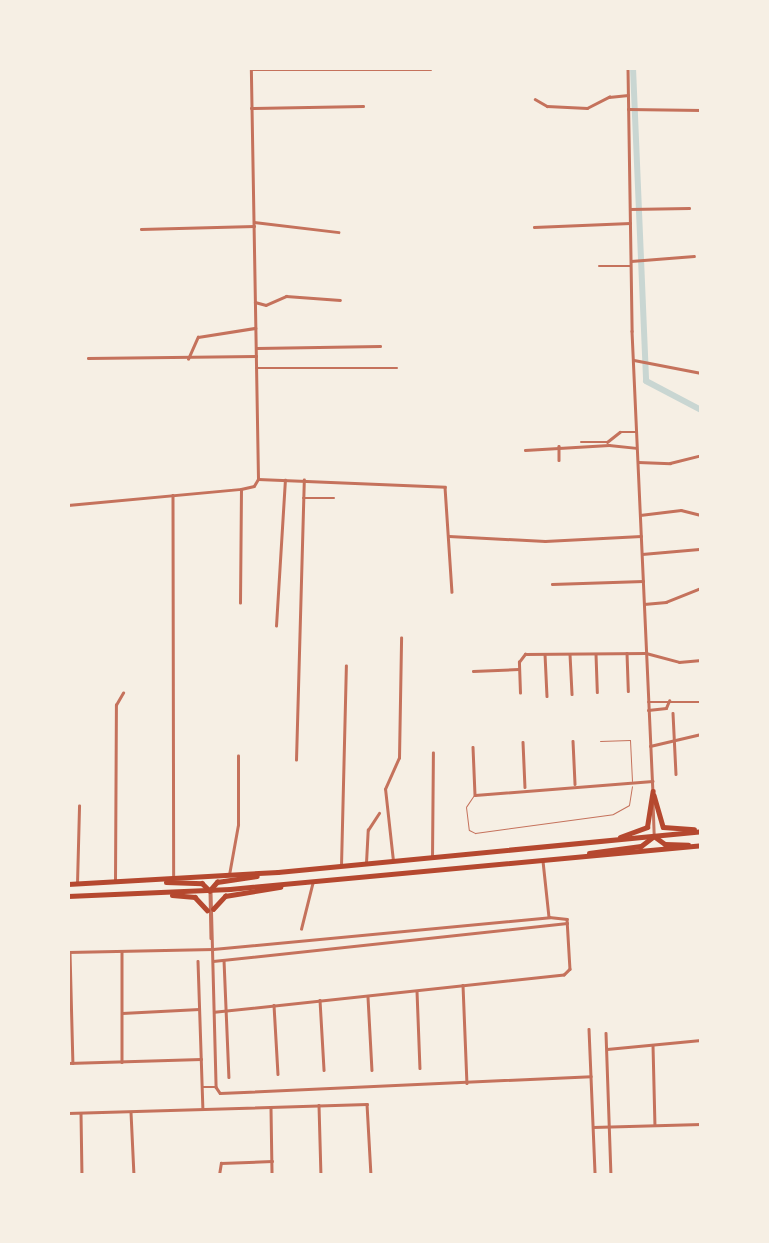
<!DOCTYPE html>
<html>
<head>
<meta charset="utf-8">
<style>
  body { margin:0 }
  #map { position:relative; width:769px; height:1243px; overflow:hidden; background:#f6efe4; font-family:Commissioner,sans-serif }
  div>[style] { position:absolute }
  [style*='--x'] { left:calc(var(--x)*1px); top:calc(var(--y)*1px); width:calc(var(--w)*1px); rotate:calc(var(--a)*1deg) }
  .canal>* { height:6px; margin:-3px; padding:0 3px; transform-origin:3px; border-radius:3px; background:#c9d6d2 }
  .service>* { height:1px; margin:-0.5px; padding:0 0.5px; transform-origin:0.5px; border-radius:0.5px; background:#c5725c }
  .minor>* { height:2.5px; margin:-1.25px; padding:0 1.25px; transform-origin:1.25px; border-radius:1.25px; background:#c5725c }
  .tertiary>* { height:2.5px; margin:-1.25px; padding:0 1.25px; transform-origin:1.25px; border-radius:1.25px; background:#c5725c }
  .trunk>* { height:4.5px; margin:-2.25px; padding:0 2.25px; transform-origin:2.25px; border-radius:2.25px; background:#b5482f }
  span { translate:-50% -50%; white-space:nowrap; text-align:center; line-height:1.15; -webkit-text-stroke:7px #f6efe4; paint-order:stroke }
  .frame { position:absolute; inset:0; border:70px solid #f6efe4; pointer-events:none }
</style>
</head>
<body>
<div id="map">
  <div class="canal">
    <div style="--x:633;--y:68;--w:313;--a:87.6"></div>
    <div style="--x:646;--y:381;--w:62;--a:27.8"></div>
  </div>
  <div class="service">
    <div style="--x:600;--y:741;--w:30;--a:-2"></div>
    <div style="--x:630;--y:740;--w:41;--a:87.2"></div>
    <div style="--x:474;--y:795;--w:14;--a:124"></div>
    <div style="--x:466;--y:807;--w:23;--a:83"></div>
    <div style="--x:469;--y:830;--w:7;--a:27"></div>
    <div style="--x:475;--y:833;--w:139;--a:-7.8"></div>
    <div style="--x:613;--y:814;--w:18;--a:-29"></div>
    <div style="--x:629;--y:805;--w:19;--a:-81"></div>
  </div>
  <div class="minor">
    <div style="--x:251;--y:70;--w:180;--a:0"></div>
    <div style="--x:535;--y:99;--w:14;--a:30"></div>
    <div style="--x:547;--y:106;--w:40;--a:2.9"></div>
    <div style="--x:587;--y:108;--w:25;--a:-27"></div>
    <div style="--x:609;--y:97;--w:19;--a:-6"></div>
    <div style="--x:251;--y:108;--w:112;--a:-1"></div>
    <div style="--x:628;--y:109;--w:73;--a:0.8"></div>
    <div style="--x:630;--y:209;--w:59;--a:-1"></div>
    <div style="--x:254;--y:222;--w:85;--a:6.8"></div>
    <div style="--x:534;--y:227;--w:96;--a:-2.4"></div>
    <div style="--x:141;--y:229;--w:113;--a:-1.5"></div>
    <div style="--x:631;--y:261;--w:63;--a:-4.5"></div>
    <div style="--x:599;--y:266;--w:31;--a:0"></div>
    <div style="--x:255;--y:302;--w:11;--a:15"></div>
    <div style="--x:266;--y:305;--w:22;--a:-24"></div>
    <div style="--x:286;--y:296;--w:54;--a:4.2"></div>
    <div style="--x:257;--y:348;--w:123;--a:-0.9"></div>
    <div style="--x:88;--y:358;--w:168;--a:-0.7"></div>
    <div style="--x:188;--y:359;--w:24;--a:-66"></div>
    <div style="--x:198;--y:337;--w:58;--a:-9"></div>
    <div style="--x:634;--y:360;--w:68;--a:11"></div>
    <div style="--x:256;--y:368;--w:141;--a:0"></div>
    <div style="--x:581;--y:442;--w:26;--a:0"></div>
    <div style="--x:607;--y:442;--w:16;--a:-38"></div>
    <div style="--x:620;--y:432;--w:16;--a:0"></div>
    <div style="--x:609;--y:445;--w:27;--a:6"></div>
    <div style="--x:559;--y:446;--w:14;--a:90"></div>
    <div style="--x:525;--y:450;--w:84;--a:-3.4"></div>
    <div style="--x:638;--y:462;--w:32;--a:2"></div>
    <div style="--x:670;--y:463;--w:32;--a:-14"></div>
    <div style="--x:258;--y:479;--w:187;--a:2.4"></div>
    <div style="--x:445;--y:487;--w:105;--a:86.2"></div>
    <div style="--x:173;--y:495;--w:382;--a:89.9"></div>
    <div style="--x:303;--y:498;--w:31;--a:0"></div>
    <div style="--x:68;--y:505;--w:174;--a:-5.3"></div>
    <div style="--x:241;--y:489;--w:13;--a:-13"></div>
    <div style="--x:254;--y:486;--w:8;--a:-60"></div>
    <div style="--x:258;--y:479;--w:411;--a:-91"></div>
    <div style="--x:640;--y:515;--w:41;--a:-7"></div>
    <div style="--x:681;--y:510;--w:21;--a:14"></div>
    <div style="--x:449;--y:536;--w:96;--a:3"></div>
    <div style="--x:545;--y:541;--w:96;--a:-3"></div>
    <div style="--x:642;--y:554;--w:57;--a:-5"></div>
    <div style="--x:552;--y:584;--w:91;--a:-1.9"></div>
    <div style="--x:240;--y:603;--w:112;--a:-89.5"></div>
    <div style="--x:644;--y:604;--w:22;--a:-5"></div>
    <div style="--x:666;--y:602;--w:38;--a:-22"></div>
    <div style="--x:276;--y:626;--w:146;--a:-86.5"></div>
    <div style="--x:627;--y:653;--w:38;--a:88"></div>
    <div style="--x:545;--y:654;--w:42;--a:87.3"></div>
    <div style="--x:570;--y:654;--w:40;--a:87.1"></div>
    <div style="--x:596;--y:654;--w:38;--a:88"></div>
    <div style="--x:473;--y:671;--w:45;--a:-2.5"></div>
    <div style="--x:520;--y:693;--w:31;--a:-92"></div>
    <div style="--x:519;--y:662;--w:10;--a:-53"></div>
    <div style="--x:525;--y:654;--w:121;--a:-0.5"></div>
    <div style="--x:646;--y:653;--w:34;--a:15"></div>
    <div style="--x:679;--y:662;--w:22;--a:-5"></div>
    <div style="--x:648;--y:702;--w:53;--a:0"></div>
    <div style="--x:648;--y:710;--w:18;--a:-6"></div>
    <div style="--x:666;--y:708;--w:8;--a:-67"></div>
    <div style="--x:673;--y:713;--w:61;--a:87.2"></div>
    <div style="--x:573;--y:741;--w:43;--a:87.3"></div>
    <div style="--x:523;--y:742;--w:45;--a:87.5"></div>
    <div style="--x:650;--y:746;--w:52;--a:-13.2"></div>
    <div style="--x:473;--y:747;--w:48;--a:87.6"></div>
    <div style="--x:475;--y:795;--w:178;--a:-4.5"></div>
    <div style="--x:296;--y:760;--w:280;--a:-88.4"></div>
    <div style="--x:432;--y:858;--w:105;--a:-89.5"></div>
    <div style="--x:393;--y:861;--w:72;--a:-96.3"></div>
    <div style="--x:385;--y:789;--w:34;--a:-66"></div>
    <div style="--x:399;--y:758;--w:120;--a:-89"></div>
    <div style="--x:543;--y:861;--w:56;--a:83.9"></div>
    <div style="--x:366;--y:863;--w:33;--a:-87"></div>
    <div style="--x:368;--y:830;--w:20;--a:-57"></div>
    <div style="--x:341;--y:866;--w:200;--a:-88.6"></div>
    <div style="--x:229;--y:875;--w:51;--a:-79.8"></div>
    <div style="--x:238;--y:825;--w:69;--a:-90"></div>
    <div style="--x:115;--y:882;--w:177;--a:-89.7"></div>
    <div style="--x:116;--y:705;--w:14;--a:-60"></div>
    <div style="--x:77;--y:884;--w:78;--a:-88.5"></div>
    <div style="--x:210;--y:891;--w:47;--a:88.8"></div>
    <div style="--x:211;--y:892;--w:195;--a:88.5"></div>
    <div style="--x:216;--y:1087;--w:7;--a:56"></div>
    <div style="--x:220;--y:1093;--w:371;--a:-2.6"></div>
    <div style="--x:301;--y:929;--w:49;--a:-76"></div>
    <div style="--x:122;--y:951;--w:111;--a:90"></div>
    <div style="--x:68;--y:952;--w:145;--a:-1.2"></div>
    <div style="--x:213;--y:949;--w:338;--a:-5.4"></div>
    <div style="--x:549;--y:917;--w:18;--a:6"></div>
    <div style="--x:567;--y:919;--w:50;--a:86.6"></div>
    <div style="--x:570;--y:969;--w:8;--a:135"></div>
    <div style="--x:564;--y:975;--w:351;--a:173.9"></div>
    <div style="--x:70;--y:952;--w:111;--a:88.5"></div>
    <div style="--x:224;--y:960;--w:117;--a:87.6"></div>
    <div style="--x:198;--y:961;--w:147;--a:88.1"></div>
    <div style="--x:213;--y:961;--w:356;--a:-6.1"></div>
    <div style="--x:463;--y:985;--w:98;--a:87.7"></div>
    <div style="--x:417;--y:991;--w:77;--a:87.8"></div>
    <div style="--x:368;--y:997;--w:73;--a:86.9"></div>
    <div style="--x:320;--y:1000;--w:70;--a:86.7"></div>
    <div style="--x:274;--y:1005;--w:69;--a:86.7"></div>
    <div style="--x:122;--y:1013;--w:77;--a:-3"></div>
    <div style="--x:589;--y:1029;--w:146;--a:87.6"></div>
    <div style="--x:606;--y:1033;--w:142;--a:88"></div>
    <div style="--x:653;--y:1045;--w:80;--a:88.6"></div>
    <div style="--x:607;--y:1049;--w:94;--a:-5.5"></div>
    <div style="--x:68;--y:1063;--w:133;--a:-1.7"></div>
    <div style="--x:202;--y:1087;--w:14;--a:0"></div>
    <div style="--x:319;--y:1105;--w:70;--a:88.4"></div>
    <div style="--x:271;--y:1108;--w:67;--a:89.1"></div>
    <div style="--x:131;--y:1112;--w:63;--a:87.3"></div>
    <div style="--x:68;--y:1113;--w:299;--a:-1.7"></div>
    <div style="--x:367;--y:1104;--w:71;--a:86.8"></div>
    <div style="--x:81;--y:1113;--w:62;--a:89.1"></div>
    <div style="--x:593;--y:1127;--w:108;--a:-1.6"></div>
    <div style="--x:219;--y:1175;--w:12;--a:-81"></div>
    <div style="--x:221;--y:1163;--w:51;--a:-2.2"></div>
  </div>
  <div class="tertiary">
    <div style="--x:628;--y:68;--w:263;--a:89.1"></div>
    <div style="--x:632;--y:331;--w:460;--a:87.4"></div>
    <div style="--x:653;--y:801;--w:35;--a:88"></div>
  </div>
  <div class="trunk">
    <div style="--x:654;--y:795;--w:33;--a:74"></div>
    <div style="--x:663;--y:827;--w:31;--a:4"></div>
    <div style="--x:654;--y:836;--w:14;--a:36"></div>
    <div style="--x:665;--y:844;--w:23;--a:2"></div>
    <div style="--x:620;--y:837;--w:29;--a:-20"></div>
    <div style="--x:647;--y:827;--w:36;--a:-81"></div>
    <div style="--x:589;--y:853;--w:52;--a:-7.7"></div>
    <div style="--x:641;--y:846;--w:15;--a:-37"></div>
    <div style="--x:166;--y:882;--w:36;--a:2"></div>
    <div style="--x:202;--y:883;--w:11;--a:45"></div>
    <div style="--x:68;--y:884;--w:210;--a:-3.3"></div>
    <div style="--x:278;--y:872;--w:425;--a:-5.5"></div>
    <div style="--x:210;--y:890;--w:11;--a:-49"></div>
    <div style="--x:217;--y:882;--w:40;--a:-8.5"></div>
    <div style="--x:172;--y:895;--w:23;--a:5"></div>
    <div style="--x:195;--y:897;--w:18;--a:47"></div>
    <div style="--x:68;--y:896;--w:162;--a:-2.5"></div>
    <div style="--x:230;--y:889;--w:473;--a:-5.3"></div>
    <div style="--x:213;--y:909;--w:18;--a:-47"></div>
    <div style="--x:225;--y:896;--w:56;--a:-9.3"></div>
  </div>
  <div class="frame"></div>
</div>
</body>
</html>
